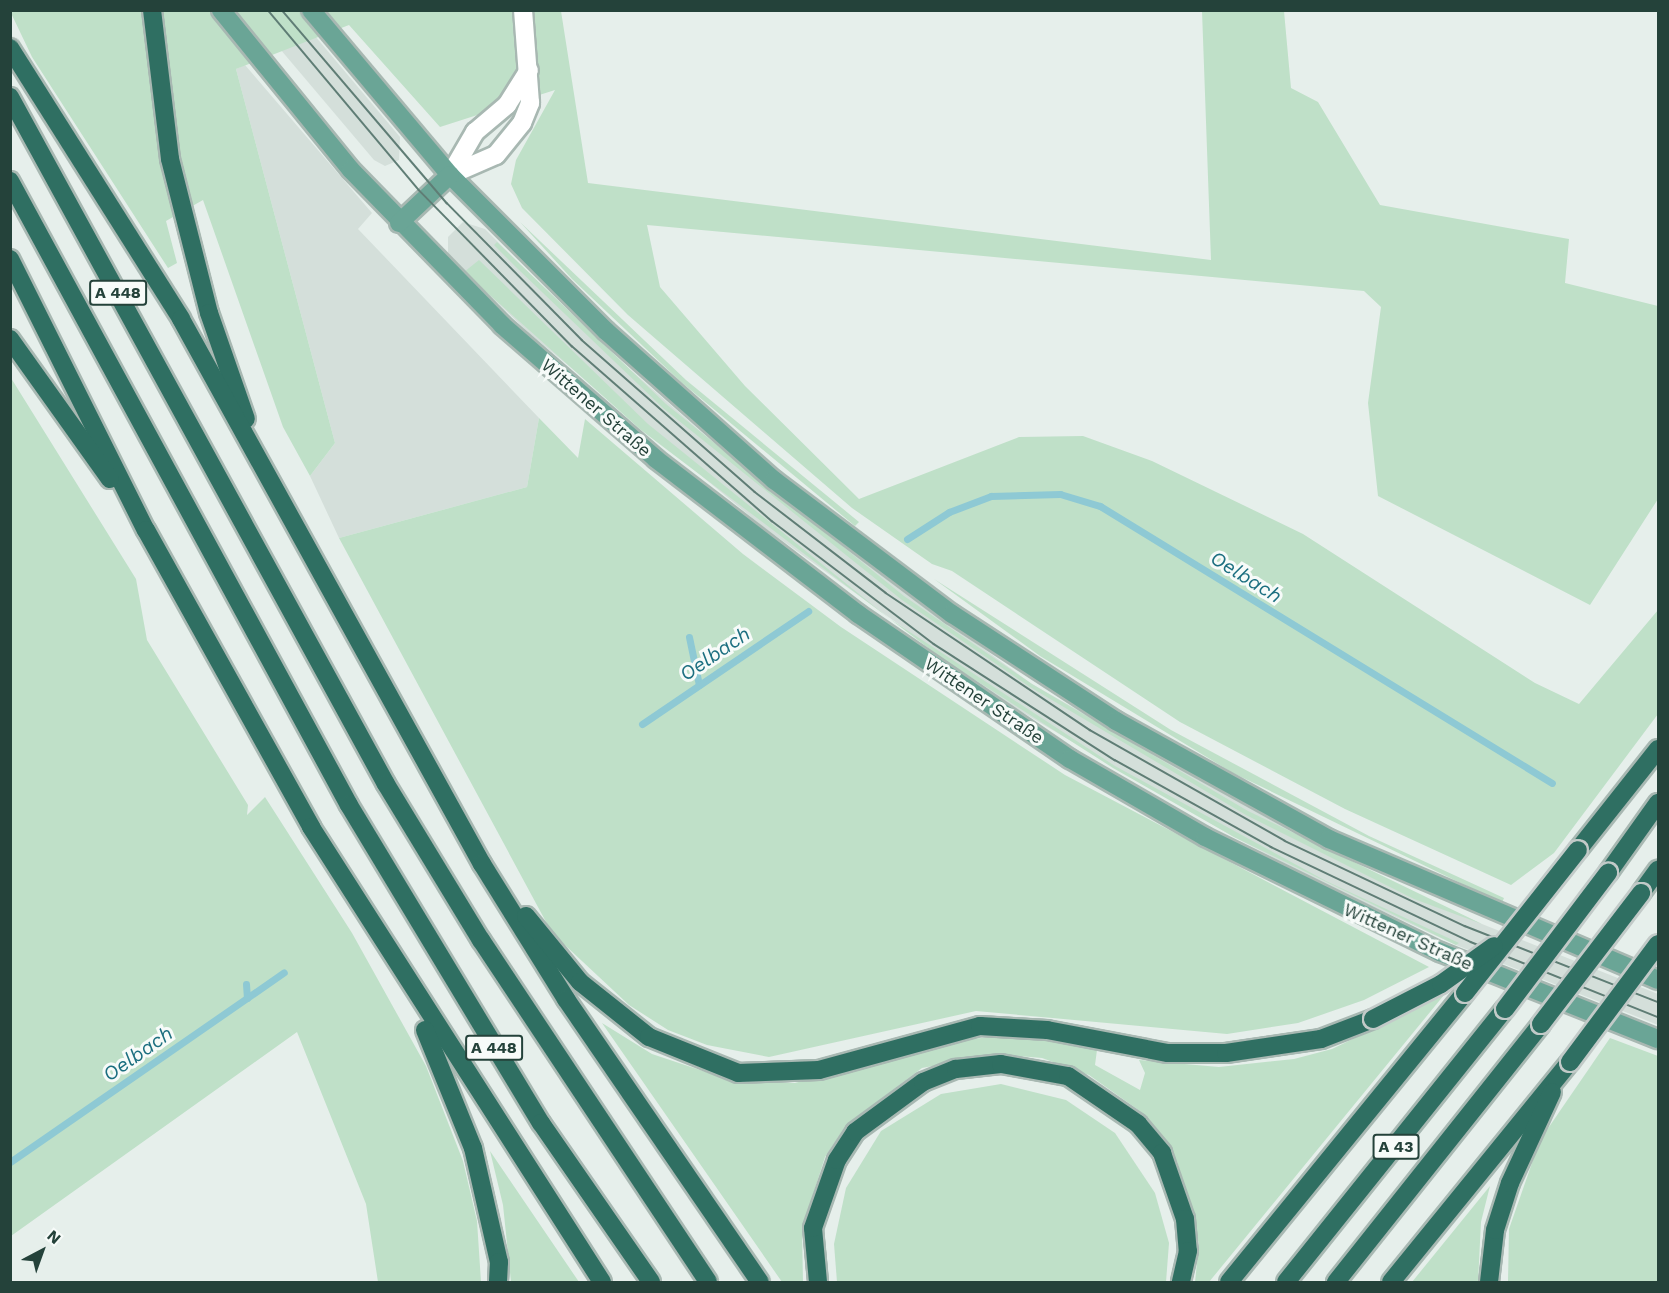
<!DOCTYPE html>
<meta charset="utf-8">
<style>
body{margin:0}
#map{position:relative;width:1669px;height:1293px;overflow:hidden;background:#e6efeb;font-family:"Work Sans",sans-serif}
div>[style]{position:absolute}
.built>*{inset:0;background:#d4dfda}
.green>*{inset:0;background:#bfe0c8}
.stream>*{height:7px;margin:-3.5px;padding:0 3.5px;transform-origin:3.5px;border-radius:3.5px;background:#8ec9d4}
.roads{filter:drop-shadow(2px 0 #a8b8b2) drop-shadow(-2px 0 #a8b8b2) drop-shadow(0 2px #a8b8b2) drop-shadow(0 -2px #a8b8b2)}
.minor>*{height:18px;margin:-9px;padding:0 9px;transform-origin:9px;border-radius:9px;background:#fff}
.major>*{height:18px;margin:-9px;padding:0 9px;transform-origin:9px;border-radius:9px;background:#6aa596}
.highway>*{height:18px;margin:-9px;padding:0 9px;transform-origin:9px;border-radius:9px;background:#2f6f62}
.tram>*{height:1.5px;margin:-0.75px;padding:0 0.75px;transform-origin:0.75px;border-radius:0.75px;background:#5f7d75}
.bridges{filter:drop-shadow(2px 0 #c2cac8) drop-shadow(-2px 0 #c2cac8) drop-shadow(0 2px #c2cac8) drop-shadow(0 -2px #c2cac8)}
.highway-bridge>*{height:18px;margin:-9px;padding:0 9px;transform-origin:9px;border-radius:9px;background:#2f6f62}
span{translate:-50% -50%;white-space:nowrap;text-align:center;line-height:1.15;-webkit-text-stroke:6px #f7fbf9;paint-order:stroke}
.shield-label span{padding:2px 4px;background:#f7fbf9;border:2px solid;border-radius:4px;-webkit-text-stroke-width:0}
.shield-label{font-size:16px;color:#24423a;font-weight:700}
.street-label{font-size:18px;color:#24423a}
.water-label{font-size:20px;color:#1c6f80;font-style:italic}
.frame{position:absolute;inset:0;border:12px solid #24423a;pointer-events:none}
.north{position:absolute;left:12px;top:1221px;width:60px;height:60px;-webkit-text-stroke:4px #f7fbf9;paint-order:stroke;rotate:41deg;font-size:16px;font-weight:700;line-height:24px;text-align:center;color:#24423a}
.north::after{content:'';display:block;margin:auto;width:21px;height:27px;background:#24423a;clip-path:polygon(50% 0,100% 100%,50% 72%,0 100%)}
</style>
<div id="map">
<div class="built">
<i style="clip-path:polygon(294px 11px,400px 137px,399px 160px,385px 166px,374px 160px,264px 30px)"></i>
<i style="clip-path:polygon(245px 65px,372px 213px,358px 229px,539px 418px,527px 487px,339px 538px,310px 476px,335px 443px,236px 69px)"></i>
<i style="clip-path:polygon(463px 222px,485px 229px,592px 336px,780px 501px,1032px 684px,1336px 857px,1482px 924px,1658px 994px,1658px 1025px,1456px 945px,1324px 884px,1234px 837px,1015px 708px,762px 526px,529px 333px,448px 255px,448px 237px)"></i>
</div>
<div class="green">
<i style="clip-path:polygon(10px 11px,561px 11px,588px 183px,1211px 260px,1202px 11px,1284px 11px,1291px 88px,1318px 102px,1380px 205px,1569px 239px,1565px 283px,1658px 306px,1658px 499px,1590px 605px,1378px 496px,1368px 403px,1381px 307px,1364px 291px,647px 225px,660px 287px,745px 386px,859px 499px,1019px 437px,1083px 436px,1152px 461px,1303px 534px,1535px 683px,1579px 704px,1658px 610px,1658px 714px,1554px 853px,1511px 885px,1345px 809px,1180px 722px,952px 571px,932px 564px,852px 508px,628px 315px,522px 208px,511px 184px,516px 160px,555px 90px,440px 127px,349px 25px,236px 69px,335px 443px,310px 476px,283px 427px,203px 200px,166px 221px,177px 263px,168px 268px,32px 57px)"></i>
<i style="clip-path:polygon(520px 222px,686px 380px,859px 522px,855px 526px,681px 382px,572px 279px)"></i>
<i style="clip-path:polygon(497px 242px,666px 404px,904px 596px,1032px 684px,1248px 811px,1482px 924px,1414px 899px,1246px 815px,1030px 687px,902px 600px,663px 408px,518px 269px,494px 245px)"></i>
<i style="clip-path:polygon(479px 260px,648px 424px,890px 619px,1115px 766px,1326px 881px,1459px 943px,1456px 945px,1234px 837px,1113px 768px,944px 660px,641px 430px,464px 272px)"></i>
<i style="clip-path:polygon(11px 378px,136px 579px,147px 640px,248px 805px,247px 815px,265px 797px,352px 933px,426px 1066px,463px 1161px,477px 1221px,481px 1282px,378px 1282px,366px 1204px,297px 1032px,11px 1236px)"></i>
<i style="clip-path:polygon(539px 418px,578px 458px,585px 419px,743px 554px,841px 627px,1065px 775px,1429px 967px,1364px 1000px,1298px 1023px,1227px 1034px,976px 1011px,769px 1057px,707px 1045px,668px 1030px,629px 1005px,552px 933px,339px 538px,527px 487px)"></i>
<i style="clip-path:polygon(934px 579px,1171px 730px,1369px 836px,1504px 898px,1502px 903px,1233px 773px,1040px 656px)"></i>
<i style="clip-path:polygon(1444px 995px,1209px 1282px,1195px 1282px,1199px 1244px,1177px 1161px,1140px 1111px,1089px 1075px,1042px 1058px,997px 1054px,922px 1068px,846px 1125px,825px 1157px,802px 1229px,803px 1282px,782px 1282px,602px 1023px,652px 1054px,730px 1080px,795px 1083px,950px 1041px,1013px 1035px,1097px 1050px,1095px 1065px,1140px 1090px,1145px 1073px,1139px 1060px,1219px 1067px,1294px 1059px,1332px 1049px)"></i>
<i style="clip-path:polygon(1610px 1038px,1658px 1056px,1658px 1282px,1508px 1282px,1509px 1229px,1540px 1140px)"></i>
<i style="clip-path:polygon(1001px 1084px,1066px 1100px,1115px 1133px,1155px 1193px,1169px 1243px,1166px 1282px,837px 1282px,834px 1244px,846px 1188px,881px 1131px,941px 1094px)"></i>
<i style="clip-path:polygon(490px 1151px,579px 1282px,511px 1282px,503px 1205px)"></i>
<i style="clip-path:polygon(1490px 1186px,1481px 1222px,1478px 1282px,1412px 1282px)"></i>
</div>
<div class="stream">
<i style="left:907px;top:539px;width:50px;rotate:-32.7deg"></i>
<i style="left:949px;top:512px;width:45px;rotate:-20.9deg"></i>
<i style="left:991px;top:496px;width:69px;rotate:-1.7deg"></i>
<i style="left:1060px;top:494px;width:42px;rotate:16.7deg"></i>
<i style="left:1100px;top:506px;width:530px;rotate:31.5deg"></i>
<i style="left:689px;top:637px;width:49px;rotate:78.2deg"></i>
<i style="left:642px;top:724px;width:201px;rotate:-34.2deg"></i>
<i style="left:246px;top:984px;width:14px;rotate:86deg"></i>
<i style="left:10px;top:1162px;width:333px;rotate:-34.7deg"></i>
</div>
<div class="roads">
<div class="minor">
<i style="left:450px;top:175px;width:50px;rotate:-23.5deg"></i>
<i style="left:496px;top:155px;width:41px;rotate:-50.9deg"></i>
<i style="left:522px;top:123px;width:22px;rotate:-68deg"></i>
<i style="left:530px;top:103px;width:93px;rotate:-94.3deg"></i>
<i style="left:450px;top:175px;width:50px;rotate:-59.8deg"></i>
<i style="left:475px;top:132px;width:42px;rotate:-40.2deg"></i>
<i style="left:507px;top:105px;width:41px;rotate:-57.8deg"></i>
</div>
<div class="major">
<i style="left:221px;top:10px;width:206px;rotate:50.9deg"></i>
<i style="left:351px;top:170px;width:216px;rotate:45.7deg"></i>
<i style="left:502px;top:325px;width:204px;rotate:41deg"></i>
<i style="left:656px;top:459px;width:255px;rotate:37.5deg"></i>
<i style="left:858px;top:614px;width:257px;rotate:34.4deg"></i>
<i style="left:1070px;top:759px;width:156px;rotate:30deg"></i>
<i style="left:1205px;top:837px;width:262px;rotate:26.1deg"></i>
<i style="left:1440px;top:952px;width:235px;rotate:21.8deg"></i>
<i style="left:311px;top:10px;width:216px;rotate:49.9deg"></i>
<i style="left:450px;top:175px;width:221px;rotate:45deg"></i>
<i style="left:606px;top:331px;width:225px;rotate:41.6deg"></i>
<i style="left:774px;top:480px;width:223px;rotate:37deg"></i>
<i style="left:952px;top:614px;width:196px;rotate:33.1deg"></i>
<i style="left:1116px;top:721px;width:244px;rotate:29deg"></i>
<i style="left:1329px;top:839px;width:358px;rotate:23.2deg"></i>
<i style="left:399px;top:223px;width:70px;rotate:-43.3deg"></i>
</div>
<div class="highway">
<i style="left:152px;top:10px;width:150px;rotate:83.1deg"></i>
<i style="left:170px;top:159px;width:159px;rotate:75.8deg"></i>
<i style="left:209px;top:313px;width:112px;rotate:70.8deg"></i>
<i style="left:10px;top:48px;width:320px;rotate:57.7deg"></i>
<i style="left:181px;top:319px;width:623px;rotate:61.09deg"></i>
<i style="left:482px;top:864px;width:159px;rotate:58.1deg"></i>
<i style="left:566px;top:999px;width:343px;rotate:55.6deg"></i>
<i style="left:10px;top:97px;width:783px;rotate:61.31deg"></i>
<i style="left:386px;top:784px;width:183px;rotate:58.7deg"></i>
<i style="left:481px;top:940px;width:410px;rotate:56.4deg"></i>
<i style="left:10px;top:181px;width:710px;rotate:61.49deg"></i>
<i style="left:349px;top:805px;width:371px;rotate:58.9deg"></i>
<i style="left:541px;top:1123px;width:193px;rotate:55.3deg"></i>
<i style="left:10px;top:259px;width:303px;rotate:63.4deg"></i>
<i style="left:146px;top:530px;width:340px;rotate:60.9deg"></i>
<i style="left:311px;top:827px;width:540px;rotate:57.4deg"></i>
<i style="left:10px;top:339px;width:172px;rotate:54.5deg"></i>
<i style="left:1578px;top:850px;width:129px;rotate:-51.6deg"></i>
<i style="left:1608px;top:873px;width:86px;rotate:-54.5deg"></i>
<i style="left:1641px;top:893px;width:29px;rotate:-54deg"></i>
<i style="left:526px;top:916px;width:85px;rotate:50.7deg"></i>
<i style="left:580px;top:982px;width:88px;rotate:38.6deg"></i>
<i style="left:649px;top:1037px;width:96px;rotate:22deg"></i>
<i style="left:738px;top:1073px;width:81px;rotate:-2.1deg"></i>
<i style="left:819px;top:1070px;width:167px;rotate:-15.3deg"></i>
<i style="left:980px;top:1026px;width:67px;rotate:3.4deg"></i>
<i style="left:1047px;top:1030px;width:123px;rotate:10.8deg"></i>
<i style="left:1168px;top:1053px;width:58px"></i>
<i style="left:1226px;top:1053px;width:96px;rotate:-8.4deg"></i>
<i style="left:1321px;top:1039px;width:56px;rotate:-21deg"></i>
<i style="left:425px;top:1030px;width:127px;rotate:67.9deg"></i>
<i style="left:473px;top:1148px;width:117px;rotate:77.2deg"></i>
<i style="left:499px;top:1262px;width:20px;rotate:93deg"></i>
<i style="left:818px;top:1282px;width:54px;rotate:-95.3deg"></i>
<i style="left:813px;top:1228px;width:72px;rotate:-70.6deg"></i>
<i style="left:837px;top:1160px;width:33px;rotate:-57deg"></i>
<i style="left:855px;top:1132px;width:84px;rotate:-36.3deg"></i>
<i style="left:923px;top:1082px;width:35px;rotate:-22deg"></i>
<i style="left:956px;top:1069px;width:45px;rotate:-6.3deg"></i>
<i style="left:1001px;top:1064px;width:68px;rotate:10.2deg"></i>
<i style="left:1068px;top:1076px;width:85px;rotate:34.4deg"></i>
<i style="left:1138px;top:1124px;width:38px;rotate:50deg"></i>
<i style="left:1162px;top:1153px;width:70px;rotate:70.8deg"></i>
<i style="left:1185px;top:1219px;width:32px;rotate:85deg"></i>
<i style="left:1188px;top:1251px;width:32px;rotate:103deg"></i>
<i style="left:1229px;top:1282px;width:373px;rotate:-50.8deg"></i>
<i style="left:1286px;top:1282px;width:350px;rotate:-51.3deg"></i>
<i style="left:1336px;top:1282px;width:330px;rotate:-51.5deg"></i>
<i style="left:1391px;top:1282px;width:284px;rotate:-50.9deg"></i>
<i style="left:1489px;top:1282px;width:52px;rotate:-83.4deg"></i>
<i style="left:1495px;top:1230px;width:49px;rotate:-72.3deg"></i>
<i style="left:1510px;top:1183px;width:100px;rotate:-65.2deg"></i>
</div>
</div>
<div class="tram">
<i style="left:268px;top:10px;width:235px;rotate:50deg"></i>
<i style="left:419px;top:190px;width:219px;rotate:45.6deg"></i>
<i style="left:572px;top:346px;width:266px;rotate:41.2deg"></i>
<i style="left:772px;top:521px;width:203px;rotate:37.2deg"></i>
<i style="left:934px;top:644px;width:215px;rotate:32.7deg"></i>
<i style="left:1115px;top:760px;width:179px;rotate:29.1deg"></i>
<i style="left:1271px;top:847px;width:221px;rotate:25.4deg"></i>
<i style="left:1471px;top:942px;width:201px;rotate:21.9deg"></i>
<i style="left:282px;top:10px;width:254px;rotate:49.5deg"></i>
<i style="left:447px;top:203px;width:192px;rotate:45.4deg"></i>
<i style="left:582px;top:340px;width:230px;rotate:41.3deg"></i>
<i style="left:755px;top:492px;width:165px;rotate:37.6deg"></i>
<i style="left:886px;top:593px;width:246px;rotate:33.9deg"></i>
<i style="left:1090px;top:730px;width:224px;rotate:29.6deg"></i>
<i style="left:1285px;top:841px;width:199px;rotate:25.3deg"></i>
<i style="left:1465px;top:926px;width:207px;rotate:21.5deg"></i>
</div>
<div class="bridges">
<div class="highway-bridge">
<i style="left:1465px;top:993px;width:182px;rotate:-51.7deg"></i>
<i style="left:1505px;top:1009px;width:171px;rotate:-52.9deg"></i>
<i style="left:1373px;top:1019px;width:76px;rotate:-27.2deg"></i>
<i style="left:1441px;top:984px;width:65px;rotate:-35.6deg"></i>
<i style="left:1541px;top:1024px;width:165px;rotate:-52.6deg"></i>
<i style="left:1570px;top:1062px;width:147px;rotate:-53.3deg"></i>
</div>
</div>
<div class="shield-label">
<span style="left:118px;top:293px">A 448</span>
<span style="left:494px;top:1048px">A 448</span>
<span style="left:1396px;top:1147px">A 43</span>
</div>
<div class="street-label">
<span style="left:596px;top:408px;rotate:41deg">Wittener Straße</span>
<span style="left:984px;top:701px;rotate:34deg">Wittener Straße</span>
<span style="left:1408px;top:937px;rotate:24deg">Wittener Straße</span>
</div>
<div class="water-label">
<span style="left:1246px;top:577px;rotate:32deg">Oelbach</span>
<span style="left:715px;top:654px;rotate:-34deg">Oelbach</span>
<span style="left:138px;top:1054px;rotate:-35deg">Oelbach</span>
</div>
<div class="frame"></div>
<div class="north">N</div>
</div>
